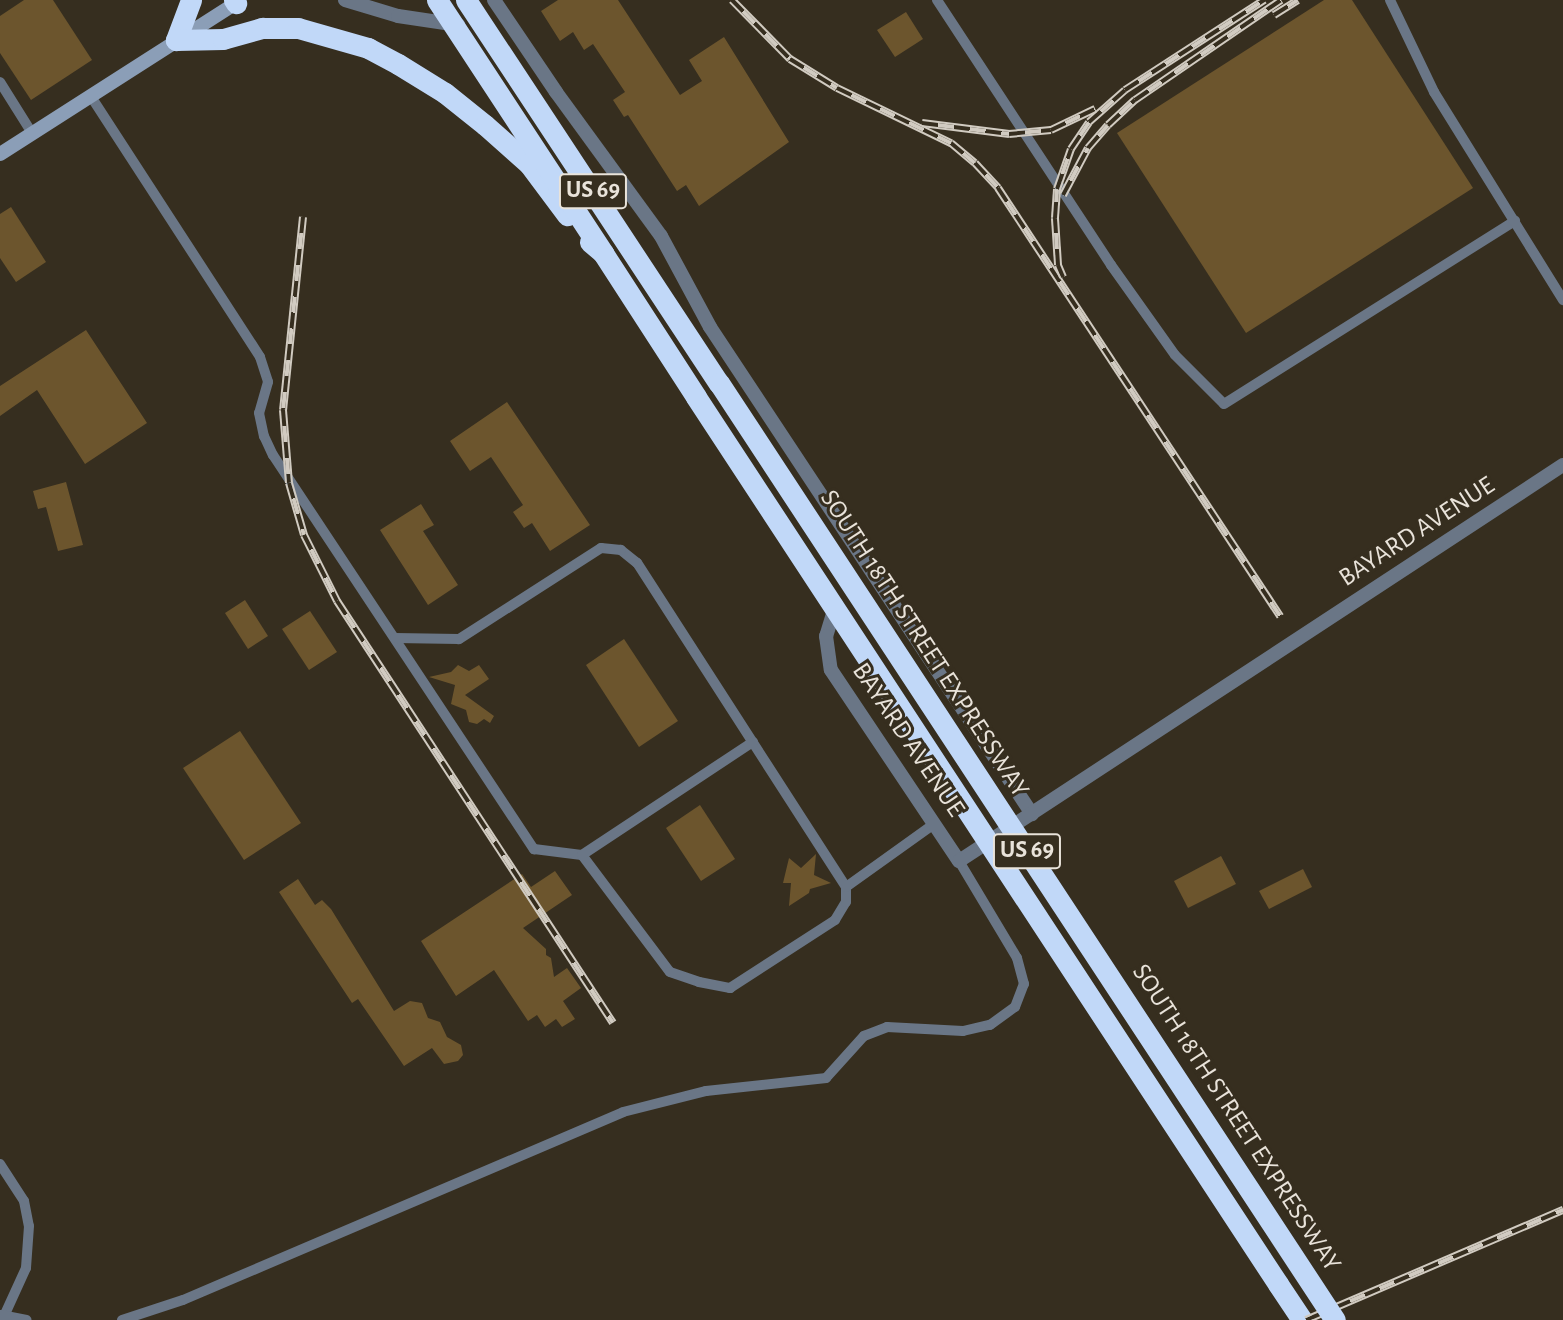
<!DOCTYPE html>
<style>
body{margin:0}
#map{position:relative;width:1563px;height:1320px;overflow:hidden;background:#362e1f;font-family:"Alegreya Sans",sans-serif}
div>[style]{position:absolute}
.building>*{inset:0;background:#6c552d}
.service>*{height:10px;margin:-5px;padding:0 5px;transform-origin:5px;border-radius:5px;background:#6a7686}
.tertiary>*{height:14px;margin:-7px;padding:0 7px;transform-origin:7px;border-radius:7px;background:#6a7686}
.secondary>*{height:14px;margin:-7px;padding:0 7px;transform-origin:7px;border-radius:7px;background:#8b9eb7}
.motorway>*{height:21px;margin:-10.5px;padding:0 10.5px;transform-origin:10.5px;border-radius:10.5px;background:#c1d8f8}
.rail>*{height:8px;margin-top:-4px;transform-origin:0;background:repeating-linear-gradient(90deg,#362e1f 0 16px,#d1cbc1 0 32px);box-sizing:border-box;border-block:2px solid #d1cbc1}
.motorway-bridge>*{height:21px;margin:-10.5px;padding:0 10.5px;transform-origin:10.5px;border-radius:10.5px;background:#c1d8f8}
span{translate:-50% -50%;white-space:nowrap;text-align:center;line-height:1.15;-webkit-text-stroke:6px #362e1f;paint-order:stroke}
.shield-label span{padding:2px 5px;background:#362e1f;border:2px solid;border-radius:5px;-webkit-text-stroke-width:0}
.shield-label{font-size:24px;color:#e9e3da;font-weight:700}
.street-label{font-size:26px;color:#e9e3da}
</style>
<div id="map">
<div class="building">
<i style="clip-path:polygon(24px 0,53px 0,92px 60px,31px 100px,0 53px,0 16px)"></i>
<i style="clip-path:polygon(558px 0,618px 0,680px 95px,702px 81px,689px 60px,724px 37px,789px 142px,699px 206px,686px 185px,677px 191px,628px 115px,624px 117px,613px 100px,625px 92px,593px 44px,584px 50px,573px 32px,560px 41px,541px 11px)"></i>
<i style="clip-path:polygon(1324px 0,1352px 0,1473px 188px,1246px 333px,1117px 133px)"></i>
<i style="clip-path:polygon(906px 12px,923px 39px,895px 57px,877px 30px)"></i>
<i style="clip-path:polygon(11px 207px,46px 262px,16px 282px,0 258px,0 214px)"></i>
<i style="clip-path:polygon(86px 330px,147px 423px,85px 464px,37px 390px,0 416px,0 386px)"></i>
<i style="clip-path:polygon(507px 402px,590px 525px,550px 551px,532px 523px,524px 528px,513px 512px,523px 505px,491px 457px,470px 471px,450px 441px)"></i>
<i style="clip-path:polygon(66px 482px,83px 545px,58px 551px,46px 507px,38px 509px,33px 491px)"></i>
<i style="clip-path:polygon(421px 504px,434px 525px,423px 531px,458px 585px,428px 605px,380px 530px)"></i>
<i style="clip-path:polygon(245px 600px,268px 636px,248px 649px,225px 613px)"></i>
<i style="clip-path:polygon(310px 611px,337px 652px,309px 670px,282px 629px)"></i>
<i style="clip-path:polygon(624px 639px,678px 721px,639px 747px,586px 665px)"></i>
<i style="clip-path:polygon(458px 665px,469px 671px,479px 665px,489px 679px,465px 695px,494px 716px,490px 723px,484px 719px,477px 724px,469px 722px,466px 710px,451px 704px,455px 685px,429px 677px,451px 672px)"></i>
<i style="clip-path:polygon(240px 731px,301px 823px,244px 860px,183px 768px)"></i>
<i style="clip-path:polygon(700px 805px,735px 859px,701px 881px,666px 828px)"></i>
<i style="clip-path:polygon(816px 854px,814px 875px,831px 883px,810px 889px,809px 893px,789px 906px,791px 883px,783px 883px,789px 858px,801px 868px)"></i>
<i style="clip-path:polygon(1221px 856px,1236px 884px,1188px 908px,1174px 881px)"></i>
<i style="clip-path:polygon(1303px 869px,1312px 887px,1269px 909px,1259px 891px)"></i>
<i style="clip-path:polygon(555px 871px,572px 895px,523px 928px,546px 949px,546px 955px,551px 958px,554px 977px,567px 968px,581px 988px,563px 1001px,575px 1019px,562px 1027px,556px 1019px,545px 1027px,537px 1015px,528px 1021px,494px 970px,456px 996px,421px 941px,522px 874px,531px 887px)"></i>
<i style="clip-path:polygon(298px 879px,315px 905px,322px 900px,331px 909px,394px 1011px,410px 1001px,422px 1003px,428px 1018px,440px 1022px,447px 1037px,461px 1045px,463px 1055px,458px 1061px,444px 1064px,432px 1048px,404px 1066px,358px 999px,352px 1003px,279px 892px)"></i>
</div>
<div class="service">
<i style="left:937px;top:0;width:317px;rotate:56.7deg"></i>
<i style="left:1111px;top:265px;width:110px;rotate:54.6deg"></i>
<i style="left:1175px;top:355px;width:69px;rotate:45deg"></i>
<i style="left:1224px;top:404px;width:344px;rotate:-32.2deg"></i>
<i style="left:1390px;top:0;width:102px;rotate:64.4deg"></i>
<i style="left:1434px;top:92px;width:245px;rotate:58.2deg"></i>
<i style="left:0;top:82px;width:60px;rotate:57.9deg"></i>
<i style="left:90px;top:95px;width:312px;rotate:57deg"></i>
<i style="left:260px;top:357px;width:26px;rotate:72deg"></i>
<i style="left:268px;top:382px;width:32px;rotate:106deg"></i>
<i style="left:259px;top:413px;width:24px;rotate:78deg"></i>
<i style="left:264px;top:436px;width:21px;rotate:65deg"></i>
<i style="left:273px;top:455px;width:473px;rotate:56.5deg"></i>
<i style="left:534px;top:849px;width:48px;rotate:7.1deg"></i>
<i style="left:582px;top:855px;width:146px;rotate:53.1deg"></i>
<i style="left:670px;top:972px;width:31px;rotate:19deg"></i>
<i style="left:699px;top:982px;width:32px;rotate:11deg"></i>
<i style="left:730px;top:988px;width:125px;rotate:-32.9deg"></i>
<i style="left:835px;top:920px;width:21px;rotate:-59deg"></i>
<i style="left:846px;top:902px;width:15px;rotate:-90deg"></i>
<i style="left:846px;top:887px;width:386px;rotate:-122.8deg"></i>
<i style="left:637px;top:563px;width:21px;rotate:-141deg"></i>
<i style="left:621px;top:550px;width:20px;rotate:-174deg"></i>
<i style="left:601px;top:548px;width:169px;rotate:147.3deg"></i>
<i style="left:459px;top:639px;width:64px;rotate:-179.1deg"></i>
<i style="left:582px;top:855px;width:205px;rotate:-33.5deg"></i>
<i style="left:846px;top:887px;width:108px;rotate:-35.6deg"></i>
<i style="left:0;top:1164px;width:44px;rotate:57deg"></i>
<i style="left:24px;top:1201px;width:25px;rotate:79deg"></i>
<i style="left:29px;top:1226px;width:42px;rotate:94.1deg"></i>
<i style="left:26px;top:1268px;width:51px;rotate:114.5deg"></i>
<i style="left:1px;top:1315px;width:26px;rotate:11deg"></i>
<i style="left:122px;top:1320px;width:64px;rotate:-18.2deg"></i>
<i style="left:183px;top:1300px;width:478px;rotate:-23.1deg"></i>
<i style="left:623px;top:1112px;width:86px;rotate:-14.2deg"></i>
<i style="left:706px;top:1091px;width:121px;rotate:-6.2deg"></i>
<i style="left:826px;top:1078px;width:57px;rotate:-47.9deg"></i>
<i style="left:864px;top:1036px;width:25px;rotate:-21deg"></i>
<i style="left:887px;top:1027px;width:76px;rotate:3deg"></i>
<i style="left:963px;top:1031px;width:28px;rotate:-13deg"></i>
<i style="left:990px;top:1025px;width:31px;rotate:-36deg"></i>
<i style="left:1015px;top:1007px;width:25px;rotate:-69deg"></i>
<i style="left:1024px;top:984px;width:27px;rotate:-105deg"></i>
<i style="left:1017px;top:958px;width:113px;rotate:-120.9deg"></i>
</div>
<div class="tertiary">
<i style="left:345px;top:0;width:55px;rotate:16.8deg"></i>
<i style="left:398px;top:16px;width:61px;rotate:8.5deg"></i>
<i style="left:494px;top:0;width:111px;rotate:56deg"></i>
<i style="left:556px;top:92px;width:178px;rotate:53.9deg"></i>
<i style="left:661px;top:236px;width:103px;rotate:61.7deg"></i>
<i style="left:710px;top:327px;width:584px;rotate:56.53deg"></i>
<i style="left:836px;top:604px;width:34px;rotate:107deg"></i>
<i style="left:826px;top:636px;width:34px;rotate:82deg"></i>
<i style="left:831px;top:670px;width:230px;rotate:56.2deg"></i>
<i style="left:959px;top:861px;width:722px;rotate:-33.25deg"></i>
</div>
<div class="secondary">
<i style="left:0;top:154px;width:280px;rotate:-32.6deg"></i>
</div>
<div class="motorway">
<i style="left:191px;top:0;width:43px;rotate:110.6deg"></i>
<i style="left:176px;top:40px;width:47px;rotate:-1.2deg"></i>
<i style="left:223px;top:39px;width:41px;rotate:-15.8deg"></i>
<i style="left:262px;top:28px;width:36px"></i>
<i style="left:298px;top:28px;width:73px;rotate:15.9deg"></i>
<i style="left:368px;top:48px;width:34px;rotate:28deg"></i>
<i style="left:398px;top:64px;width:55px;rotate:31.7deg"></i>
<i style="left:445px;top:93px;width:51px;rotate:38.7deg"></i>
<i style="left:485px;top:125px;width:59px;rotate:41.6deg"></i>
<i style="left:529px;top:164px;width:64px;rotate:53.3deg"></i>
<i style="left:234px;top:0;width:4px;rotate:56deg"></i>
<i style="left:466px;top:0;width:459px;rotate:56.6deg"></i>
<i style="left:590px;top:242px;width:17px;rotate:40deg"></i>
<i style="left:603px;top:253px;width:171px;rotate:57.1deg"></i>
<i style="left:1278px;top:1284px;width:43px;rotate:56.3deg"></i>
</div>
<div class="rail">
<i style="left:732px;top:0;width:83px;rotate:45.5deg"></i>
<i style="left:790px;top:59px;width:55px;rotate:31.7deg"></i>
<i style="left:837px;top:88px;width:127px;rotate:25.8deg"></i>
<i style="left:951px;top:143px;width:31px;rotate:40deg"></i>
<i style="left:975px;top:163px;width:34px;rotate:47deg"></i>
<i style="left:998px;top:188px;width:513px;rotate:56.62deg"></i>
<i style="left:1274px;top:15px;width:28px;rotate:-32deg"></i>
<i style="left:922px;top:123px;width:88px;rotate:7.2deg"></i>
<i style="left:1009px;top:134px;width:42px;rotate:-5.4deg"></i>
<i style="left:1051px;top:130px;width:49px;rotate:-25.5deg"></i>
<i style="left:1063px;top:195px;width:53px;rotate:-62deg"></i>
<i style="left:1088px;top:148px;width:30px;rotate:-49deg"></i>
<i style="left:1108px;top:125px;width:37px;rotate:-43deg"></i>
<i style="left:1135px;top:100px;width:177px;rotate:-34.4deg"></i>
<i style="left:303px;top:217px;width:194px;rotate:95.9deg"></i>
<i style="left:283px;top:410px;width:73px;rotate:85.3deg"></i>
<i style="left:289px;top:483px;width:54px;rotate:73.9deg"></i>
<i style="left:304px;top:535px;width:74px;rotate:63.4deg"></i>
<i style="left:337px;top:601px;width:504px;rotate:56.81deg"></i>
<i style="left:1063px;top:277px;width:13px;rotate:-113deg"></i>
<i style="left:1058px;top:265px;width:47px;rotate:-93.7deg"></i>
<i style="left:1055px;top:218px;width:29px;rotate:-86deg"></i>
<i style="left:1057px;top:189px;width:42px;rotate:-70.7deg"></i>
<i style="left:1071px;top:149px;width:32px;rotate:-56deg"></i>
<i style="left:1089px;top:122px;width:48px;rotate:-41.6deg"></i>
<i style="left:1125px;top:90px;width:166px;rotate:-32.9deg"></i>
<i style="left:1306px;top:1320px;width:280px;rotate:-23.2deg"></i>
</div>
<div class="motorway-bridge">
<i style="left:437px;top:0;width:303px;rotate:56.7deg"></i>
<i style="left:719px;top:383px;width:1121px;rotate:56.68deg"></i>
<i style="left:696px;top:397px;width:1061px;rotate:56.73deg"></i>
</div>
<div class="shield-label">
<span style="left:593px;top:191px">US 69</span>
<span style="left:1027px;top:851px">US 69</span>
</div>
<div class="street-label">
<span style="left:1417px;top:532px;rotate:-33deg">BAYARD AVENUE</span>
<span style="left:924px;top:644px;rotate:57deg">SOUTH 18TH STREET EXPRESSWAY</span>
<span style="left:908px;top:740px;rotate:56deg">BAYARD AVENUE</span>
<span style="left:1236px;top:1118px;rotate:57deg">SOUTH 18TH STREET EXPRESSWAY</span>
</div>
</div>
